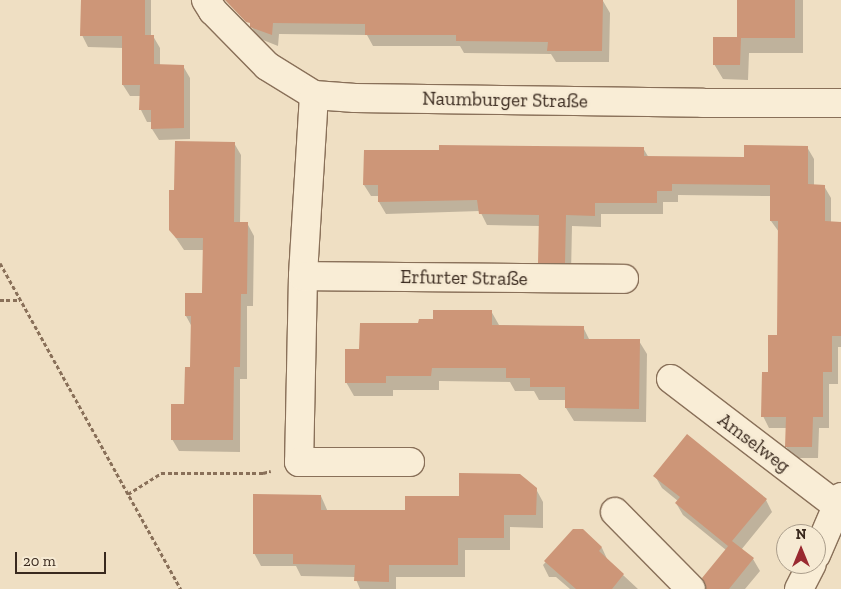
<!DOCTYPE html>
<meta charset="utf-8">
<style>
body{margin:0}
#map{position:relative;width:841px;height:589px;overflow:hidden;background:#efdfc3;font-family:"Zilla Slab",serif}
div>[style]{position:absolute}
.shadow>*{inset:0;background:#0003}
.building>*{inset:0;background:#cd9678}
.path>*{height:3px;margin-top:-1.5px;transform-origin:0;background:repeating-linear-gradient(90deg,#897059 0 4px,transparent 0 6.5px)}
.roads{filter:drop-shadow(1px 0 #897059) drop-shadow(-1px 0 #897059) drop-shadow(0 1px #897059) drop-shadow(0 -1px #897059)}
.minor>*{height:28px;margin:-14px;padding:0 14px;transform-origin:14px;border-radius:14px;background:#f9edd6}
span{translate:-50% -50%;white-space:nowrap;text-align:center;line-height:1.15;-webkit-text-stroke:5px #f6ead3;paint-order:stroke}
.street-label{font-size:19px;color:#39291e}
.north{position:absolute;left:776px;top:524px;width:50px;height:50px;box-sizing:border-box;background:#f6ead3;border:1px solid #aa9d8b;border-radius:50%;rotate:0deg;font-size:14px;font-weight:700;line-height:20px;text-align:center;color:#39291e}
.north::after{content:'';display:block;margin:auto;width:18px;height:22px;background:#992930;clip-path:polygon(50% 0,100% 100%,50% 72%,0 100%)}
.scale{position:absolute;left:15px;top:552px;width:91px;height:22px;box-sizing:border-box;border:2px solid #39291e;border-top:0;padding-left:6px;font-size:15px;line-height:18px;white-space:nowrap;color:#39291e;-webkit-text-stroke:4px #f6ead3;paint-order:stroke}
</style>
<div id="map">
<div class="shadow">
<i style="clip-path:polygon(82px 0,151px 0,151px 36px,153px 36px,160px 48px,160px 66px,183px 66px,190px 78px,190px 139px,159px 140px,152px 129px,152px 122px,147px 122px,141px 110px,141px 96px,130px 96px,123px 85px,123px 48px,88px 47px,82px 35px)"></i>
<i style="clip-path:polygon(252px 0,603px 1px,610px 13px,609px 62px,556px 62px,551px 54px,464px 53px,460px 46px,373px 46px,367px 35px,279px 34px,278px 46px,258px 38px,251px 26px)"></i>
<i style="clip-path:polygon(739px 0,803px 0,803px 53px,749px 53px,748px 80px,723px 79px,714px 64px,738px 38px)"></i>
<i style="clip-path:polygon(234px 143px,241px 155px,240px 223px,247px 223px,254px 236px,253px 306px,247px 306px,247px 379px,240px 379px,240px 452px,179px 451px,172px 439px,186px 405px,192px 368px,192px 327px,186px 316px,186px 295px,204px 295px,204px 250px,184px 250px,170px 229px,176px 191px)"></i>
<i style="clip-path:polygon(807px 147px,814px 159px,814px 186px,824px 186px,831px 198px,831px 223px,841px 223px,841px 347px,838px 347px,838px 384px,829px 384px,829px 428px,819px 428px,818px 458px,793px 458px,786px 446px,787px 428px,769px 428px,763px 416px,778px 336px,779px 232px,771px 221px,771px 196px,678px 195px,678px 202px,663px 202px,663px 214px,601px 214px,601px 227px,572px 226px,571px 274px,546px 274px,539px 262px,540px 226px,487px 225px,480px 211px,386px 214px,379px 202px,379px 196px,371px 196px,364px 185px,643px 148px,649px 158px,745px 158px)"></i>
<i style="clip-path:polygon(491px 311px,499px 325px,583px 327px,590px 341px,639px 341px,647px 354px,646px 422px,574px 421px,566px 408px,566px 400px,539px 400px,534px 391px,515px 391px,510px 382px,439px 381px,439px 390px,393px 390px,393px 396px,354px 396px,346px 382px,361px 350px,420px 324px)"></i>
<i style="clip-path:polygon(655px 476px,766px 500px,772px 512px,741px 550px,753px 559px,760px 571px,745px 589px,710px 589px,726px 550px,683px 515px,676px 503px,678px 501px,662px 488px)"></i>
<i style="clip-path:polygon(536px 489px,543px 502px,543px 528px,510px 527px,510px 550px,465px 550px,465px 577px,396px 577px,396px 589px,360px 589px,355px 577px,301px 576px,296px 566px,261px 566px,254px 553px,321px 496px,328px 512px,407px 512px,460px 497px)"></i>
<i style="clip-path:polygon(574px 531px,582px 531px,602px 548px,608px 561px,638px 589px,570px 589px,556px 577px,549px 577px,543px 565px)"></i>
</div>
<div class="building">
<i style="clip-path:polygon(81px 0,145px 0,145px 35px,154px 35px,154px 64px,184px 65px,184px 128px,151px 129px,151px 110px,139px 110px,140px 85px,122px 85px,122px 36px,80px 36px)"></i>
<i style="clip-path:polygon(225px 0,603px 0,602px 51px,547px 51px,548px 42px,456px 41px,456px 35px,365px 35px,365px 24px,273px 23px,272px 35px,250px 27px,250px 23px,246px 22px)"></i>
<i style="clip-path:polygon(737px 0,795px 0,795px 38px,741px 38px,740px 65px,713px 65px,713px 37px,737px 37px)"></i>
<i style="clip-path:polygon(175px 141px,235px 142px,234px 222px,248px 222px,247px 294px,241px 294px,240px 367px,234px 367px,233px 440px,171px 440px,171px 404px,184px 404px,185px 367px,190px 367px,191px 316px,185px 316px,185px 293px,202px 293px,203px 238px,176px 238px,169px 230px,169px 190px,174px 190px)"></i>
<i style="clip-path:polygon(439px 145px,644px 147px,644px 156px,744px 157px,744px 145px,808px 146px,808px 184px,825px 185px,825px 221px,841px 222px,841px 336px,832px 336px,832px 372px,823px 372px,823px 417px,813px 417px,812px 447px,785px 447px,786px 417px,761px 417px,762px 372px,768px 372px,768px 335px,777px 335px,778px 221px,770px 221px,770px 185px,672px 184px,672px 191px,657px 191px,657px 203px,595px 203px,595px 216px,566px 215px,565px 263px,538px 263px,539px 215px,479px 214px,477px 200px,378px 202px,378px 185px,363px 185px,364px 150px,439px 150px)"></i>
<i style="clip-path:polygon(433px 310px,492px 310px,492px 325px,584px 326px,584px 339px,640px 339px,639px 409px,565px 408px,565px 387px,530px 387px,530px 378px,506px 378px,506px 368px,432px 368px,431px 376px,386px 376px,386px 383px,345px 383px,345px 349px,359px 349px,360px 323px,418px 323px,419px 319px,433px 319px)"></i>
<i style="clip-path:polygon(687px 434px,767px 499px,732px 541px,754px 558px,729px 589px,706px 589px,702px 578px,729px 545px,728px 546px,675px 503px,680px 497px,653px 476px)"></i>
<i style="clip-path:polygon(459px 473px,520px 474px,537px 488px,536px 515px,504px 515px,504px 538px,458px 538px,458px 565px,389px 565px,389px 582px,354px 581px,355px 565px,293px 564px,293px 554px,253px 554px,253px 494px,321px 495px,321px 510px,405px 510px,405px 496px,459px 496px)"></i>
<i style="clip-path:polygon(573px 529px,583px 529px,602px 547px,599px 551px,624px 574px,612px 589px,576px 589px,544px 561px)"></i>
</div>
<div class="path">
<i style="left:0;top:263px;width:373px;rotate:61deg"></i>
<i style="left:0;top:300px;width:20px"></i>
<i style="left:128px;top:494px;width:39px;rotate:-32deg"></i>
<i style="left:161px;top:473px;width:102px"></i>
<i style="left:263px;top:473px;width:8px;rotate:-14deg"></i>
</div>
<div class="roads">
<div class="minor">
<i style="left:206px;top:0;width:13px;rotate:58deg"></i>
<i style="left:213px;top:11px;width:77px;rotate:45.5deg"></i>
<i style="left:267px;top:66px;width:55px;rotate:31.7deg"></i>
<i style="left:314px;top:95px;width:41px;rotate:4.2deg"></i>
<i style="left:355px;top:98px;width:348px;rotate:0.8deg"></i>
<i style="left:703px;top:103px;width:138px"></i>
<i style="left:314px;top:95px;width:181px;rotate:93.5deg"></i>
<i style="left:303px;top:276px;width:186px;rotate:91.2deg"></i>
<i style="left:299px;top:462px;width:111px"></i>
<i style="left:303px;top:276px;width:321px;rotate:0.5deg"></i>
<i style="left:671px;top:379px;width:209px;rotate:37.4deg"></i>
<i style="left:615px;top:512px;width:108px;rotate:45.4deg"></i>
<i style="left:816px;top:555px;width:63px;rotate:-66.7deg"></i>
<i style="left:799px;top:589px;width:28px;rotate:-63deg"></i>
</div>
</div>
<div class="street-label">
<span style="left:505px;top:100px;rotate:1deg">Naumburger Straße</span>
<span style="left:464px;top:278px;rotate:1deg">Erfurter Straße</span>
<span style="left:754px;top:443px;rotate:37deg">Amselweg</span>
</div>
<div class="north">N</div>
<div class="scale">20 m</div>
</div>
